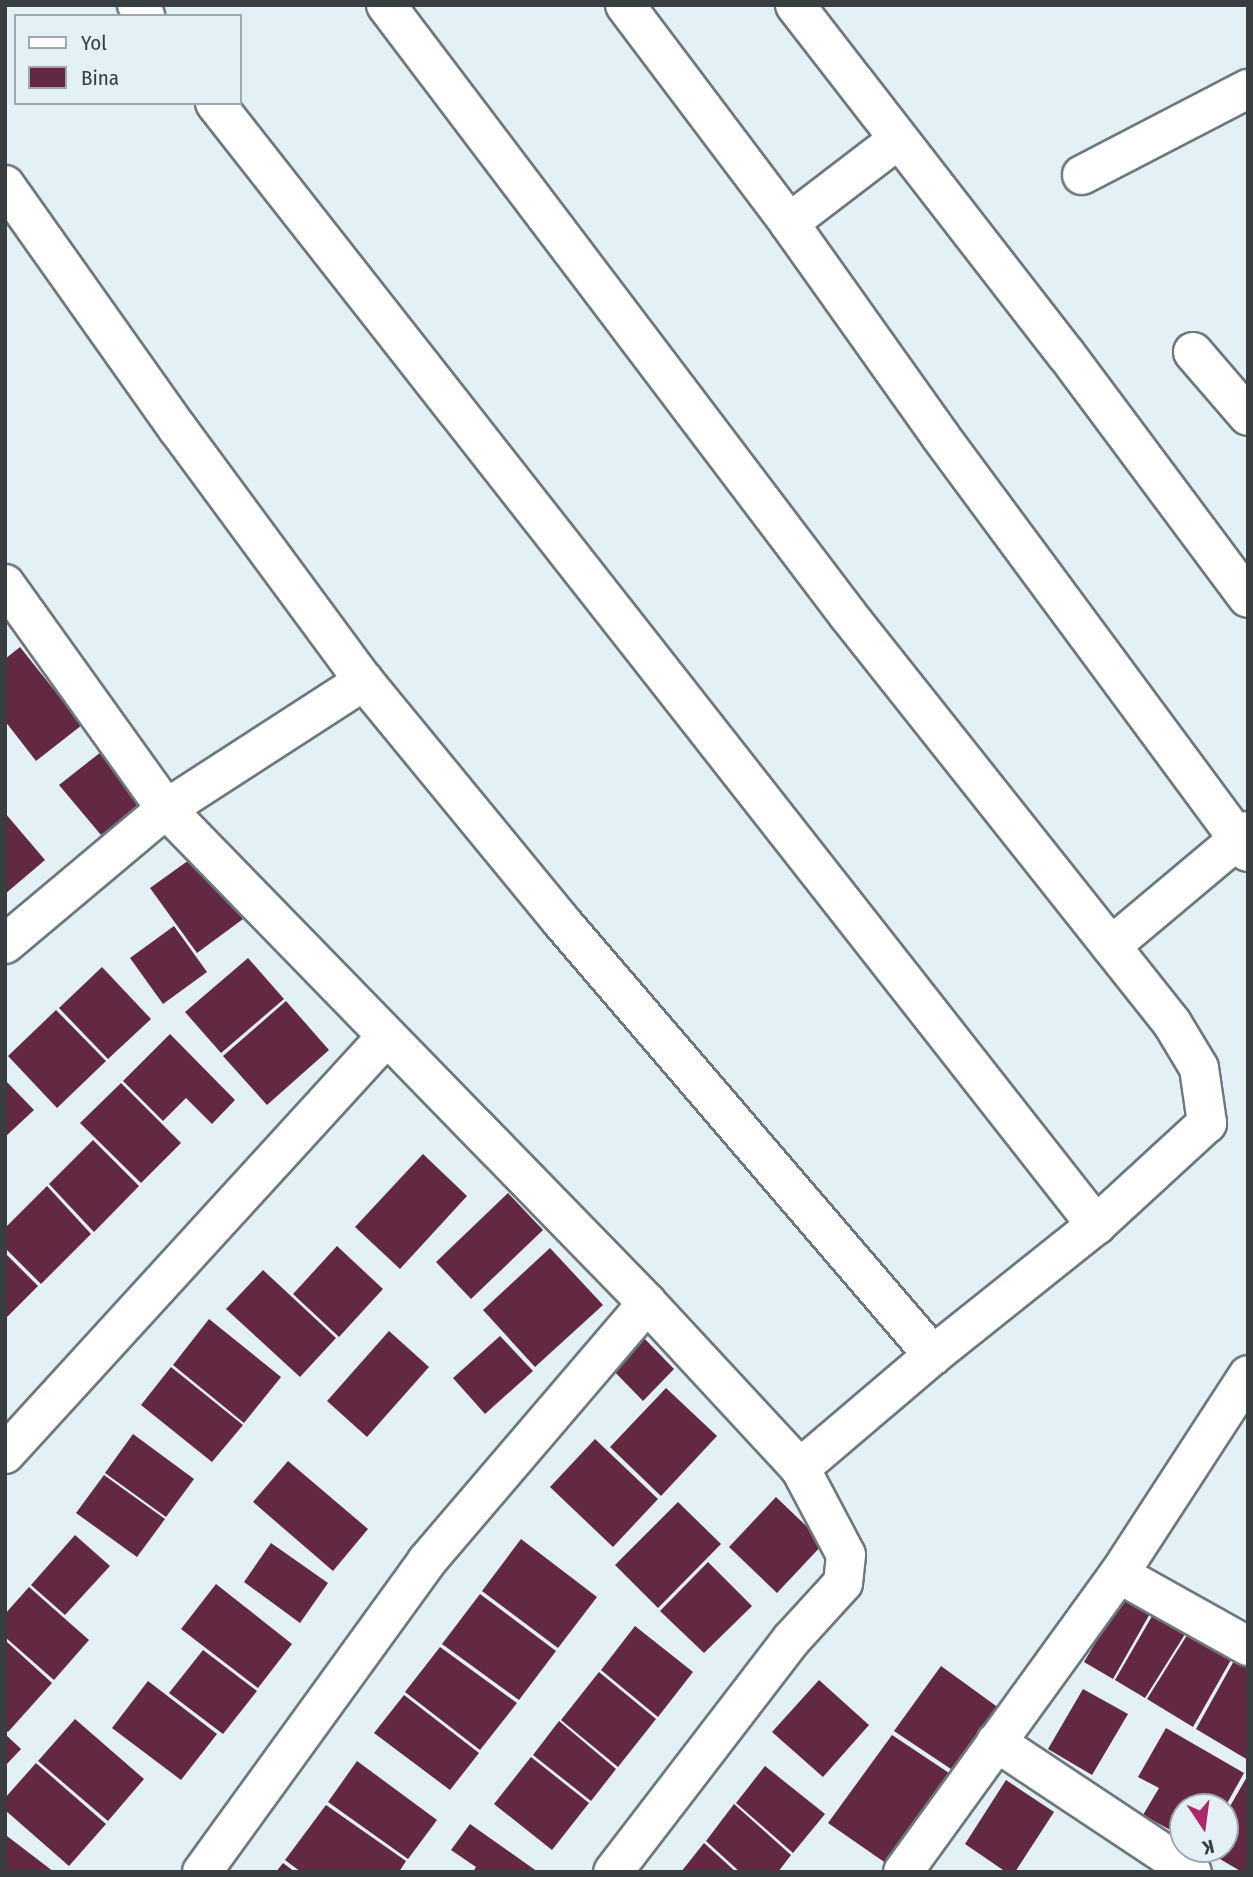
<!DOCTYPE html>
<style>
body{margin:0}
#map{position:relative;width:1253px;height:1877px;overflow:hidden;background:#e3f0f5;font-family:"Fira Sans Condensed",sans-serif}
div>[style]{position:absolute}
.building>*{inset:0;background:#632943}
.roads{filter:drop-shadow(2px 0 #6d787d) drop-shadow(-2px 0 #6d787d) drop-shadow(0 2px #6d787d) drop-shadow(0 -2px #6d787d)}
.minor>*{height:38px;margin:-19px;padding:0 19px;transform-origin:19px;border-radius:19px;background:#fff}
span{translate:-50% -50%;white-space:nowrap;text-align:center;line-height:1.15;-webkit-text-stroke:7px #e3f0f5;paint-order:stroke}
.frame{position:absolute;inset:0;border:7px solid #393e40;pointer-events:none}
.legend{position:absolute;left:14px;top:14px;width:228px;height:91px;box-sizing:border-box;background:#e3f0f5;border:2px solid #9fa9ad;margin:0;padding:9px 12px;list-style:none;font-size:21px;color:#393e40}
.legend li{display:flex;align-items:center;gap:14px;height:35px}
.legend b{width:35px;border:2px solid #9fa9ad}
.north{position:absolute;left:1169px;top:1793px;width:70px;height:70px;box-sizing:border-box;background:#e3f0f5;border:2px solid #9fa9ad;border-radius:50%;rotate:167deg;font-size:19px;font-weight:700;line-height:28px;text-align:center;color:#393e40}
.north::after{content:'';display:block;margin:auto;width:24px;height:32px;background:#af286c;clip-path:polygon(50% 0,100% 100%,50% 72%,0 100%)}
</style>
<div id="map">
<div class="building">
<i style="clip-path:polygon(20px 647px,82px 725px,36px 761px,5px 721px,5px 659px)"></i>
<i style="clip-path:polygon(101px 752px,143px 802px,101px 835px,59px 785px)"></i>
<i style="clip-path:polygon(5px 813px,45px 860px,5px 894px)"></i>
<i style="clip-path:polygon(196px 855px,243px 919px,197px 953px,150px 888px)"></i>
<i style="clip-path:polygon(174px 926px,207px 972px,163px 1004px,130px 958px)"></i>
<i style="clip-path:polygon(248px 958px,284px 999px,221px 1053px,185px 1012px)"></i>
<i style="clip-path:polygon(102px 967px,151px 1019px,108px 1059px,59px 1008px)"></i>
<i style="clip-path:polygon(286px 1001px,329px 1050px,267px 1105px,223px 1056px)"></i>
<i style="clip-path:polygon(56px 1010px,106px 1061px,57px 1108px,8px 1056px)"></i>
<i style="clip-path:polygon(170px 1034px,235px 1100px,212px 1124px,186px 1098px,163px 1121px,123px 1081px)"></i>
<i style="clip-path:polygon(5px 1080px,34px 1110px,5px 1137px)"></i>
<i style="clip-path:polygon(121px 1083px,181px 1143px,141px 1183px,80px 1123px)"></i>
<i style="clip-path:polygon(93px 1140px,139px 1186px,94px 1232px,49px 1184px)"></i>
<i style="clip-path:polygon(423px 1154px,467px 1196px,400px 1269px,355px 1227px)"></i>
<i style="clip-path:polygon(47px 1186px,91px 1234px,41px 1284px,5px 1248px,5px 1228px)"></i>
<i style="clip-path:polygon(508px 1193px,543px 1230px,471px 1299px,436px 1262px)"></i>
<i style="clip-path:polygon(337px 1246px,383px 1289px,339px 1337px,293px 1294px)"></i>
<i style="clip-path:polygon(550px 1248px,603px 1305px,535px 1367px,483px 1310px)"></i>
<i style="clip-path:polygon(5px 1253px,38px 1286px,5px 1319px)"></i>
<i style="clip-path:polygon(263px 1270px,336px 1338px,300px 1377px,226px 1309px)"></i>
<i style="clip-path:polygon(209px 1319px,281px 1377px,244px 1423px,173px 1365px)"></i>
<i style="clip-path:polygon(389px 1331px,429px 1367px,367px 1437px,327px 1401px)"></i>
<i style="clip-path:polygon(641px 1335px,674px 1369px,643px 1401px,609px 1366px)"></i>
<i style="clip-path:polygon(500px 1336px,533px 1371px,485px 1414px,453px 1378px)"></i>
<i style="clip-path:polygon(171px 1367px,243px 1425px,212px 1462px,141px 1405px)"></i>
<i style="clip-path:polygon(666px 1388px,717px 1436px,661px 1496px,610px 1447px)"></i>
<i style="clip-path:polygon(133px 1434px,194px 1479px,166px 1517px,105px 1473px)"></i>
<i style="clip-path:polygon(595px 1439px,658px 1499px,613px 1547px,550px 1487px)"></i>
<i style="clip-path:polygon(288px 1461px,368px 1529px,333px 1571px,253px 1502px)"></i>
<i style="clip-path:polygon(104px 1475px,165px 1519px,137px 1557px,76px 1513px)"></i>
<i style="clip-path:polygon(776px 1497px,824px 1543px,777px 1593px,729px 1547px)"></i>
<i style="clip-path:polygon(678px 1502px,721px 1544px,658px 1608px,615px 1565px)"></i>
<i style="clip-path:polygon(75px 1535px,110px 1566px,65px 1615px,31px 1585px)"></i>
<i style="clip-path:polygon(521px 1539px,597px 1597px,558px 1648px,482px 1591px)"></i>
<i style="clip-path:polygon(271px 1543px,328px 1583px,300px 1623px,244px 1582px)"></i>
<i style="clip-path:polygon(708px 1562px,752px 1606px,704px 1653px,660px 1611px)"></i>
<i style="clip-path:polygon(216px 1584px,292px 1644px,258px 1688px,181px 1629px)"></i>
<i style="clip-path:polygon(29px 1587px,89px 1640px,54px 1680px,5px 1637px,5px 1614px)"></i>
<i style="clip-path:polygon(1125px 1593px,1152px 1610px,1113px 1679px,1084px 1662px)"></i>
<i style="clip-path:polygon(480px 1594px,556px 1651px,519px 1700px,442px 1644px)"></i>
<i style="clip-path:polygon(1155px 1611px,1187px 1631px,1145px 1698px,1115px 1680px)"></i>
<i style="clip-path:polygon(635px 1626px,693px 1672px,658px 1717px,601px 1670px)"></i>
<i style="clip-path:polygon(1189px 1632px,1232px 1658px,1193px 1727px,1147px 1699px)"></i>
<i style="clip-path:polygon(7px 1642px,52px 1683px,8px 1732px,5px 1730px)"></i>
<i style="clip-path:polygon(440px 1647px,517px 1703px,480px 1750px,405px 1692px)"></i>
<i style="clip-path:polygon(203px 1650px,257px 1691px,223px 1734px,169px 1693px)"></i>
<i style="clip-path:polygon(1235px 1659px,1248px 1667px,1248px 1760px,1196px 1729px)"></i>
<i style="clip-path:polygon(941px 1666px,1003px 1711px,957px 1773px,894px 1731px)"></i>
<i style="clip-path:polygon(599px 1672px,656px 1719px,618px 1767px,561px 1720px)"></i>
<i style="clip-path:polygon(819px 1680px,869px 1725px,823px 1777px,772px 1732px)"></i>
<i style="clip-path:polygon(148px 1681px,217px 1734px,181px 1780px,112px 1728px)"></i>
<i style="clip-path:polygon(1083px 1689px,1128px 1714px,1092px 1775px,1048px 1749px)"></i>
<i style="clip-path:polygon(404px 1695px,479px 1753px,450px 1790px,374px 1733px)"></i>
<i style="clip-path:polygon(75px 1719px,144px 1779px,108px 1821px,38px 1761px)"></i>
<i style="clip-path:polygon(559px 1721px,616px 1769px,591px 1801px,533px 1755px)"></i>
<i style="clip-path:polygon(1166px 1728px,1244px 1773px,1225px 1807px,1183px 1807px,1183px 1837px,1143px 1815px,1159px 1788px,1138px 1777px)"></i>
<i style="clip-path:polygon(5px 1734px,21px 1749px,5px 1766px)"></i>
<i style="clip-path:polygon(892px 1735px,955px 1777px,890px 1866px,828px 1823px)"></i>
<i style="clip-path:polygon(531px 1757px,589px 1803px,552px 1850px,494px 1804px)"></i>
<i style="clip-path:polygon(357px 1761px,437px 1820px,408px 1859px,328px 1802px)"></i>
<i style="clip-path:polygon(36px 1763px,106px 1824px,69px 1866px,5px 1810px,5px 1798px)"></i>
<i style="clip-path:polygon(765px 1766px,825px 1814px,793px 1853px,736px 1803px)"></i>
<i style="clip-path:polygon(1248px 1775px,1248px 1872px,1242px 1872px,1203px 1849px,1225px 1849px,1225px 1815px)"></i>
<i style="clip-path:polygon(1006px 1780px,1054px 1812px,1015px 1872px,1006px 1872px,965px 1844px)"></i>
<i style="clip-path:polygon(734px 1804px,791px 1855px,778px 1872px,740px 1872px,706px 1841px)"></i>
<i style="clip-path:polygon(326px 1805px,406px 1861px,399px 1872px,301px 1872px,285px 1860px)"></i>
<i style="clip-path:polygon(470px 1824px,538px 1872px,473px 1872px,476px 1867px,451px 1850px)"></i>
<i style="clip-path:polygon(7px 1836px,54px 1872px,5px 1872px)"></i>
<i style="clip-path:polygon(704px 1843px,736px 1872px,681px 1872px)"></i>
<i style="clip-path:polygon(283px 1863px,295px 1872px,276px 1872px)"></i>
</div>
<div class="roads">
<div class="minor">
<i style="left:137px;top:5px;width:14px;rotate:54deg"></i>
<i style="left:386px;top:5px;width:765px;rotate:52.86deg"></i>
<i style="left:848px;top:615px;width:521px;rotate:51.55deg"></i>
<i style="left:1172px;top:1023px;width:52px;rotate:59deg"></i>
<i style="left:1199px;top:1068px;width:56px;rotate:81.7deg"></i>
<i style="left:1207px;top:1123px;width:151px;rotate:137.4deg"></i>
<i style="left:1096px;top:1225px;width:208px;rotate:141.4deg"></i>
<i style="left:933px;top:1355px;width:175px;rotate:139.6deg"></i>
<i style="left:625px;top:5px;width:273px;rotate:53deg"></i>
<i style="left:789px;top:223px;width:262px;rotate:54.6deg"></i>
<i style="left:941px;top:437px;width:516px;rotate:53.51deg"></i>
<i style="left:795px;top:5px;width:442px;rotate:52.2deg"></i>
<i style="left:1066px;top:354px;width:304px;rotate:53.3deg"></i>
<i style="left:215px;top:103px;width:1427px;rotate:51.86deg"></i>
<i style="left:1082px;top:175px;width:187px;rotate:-27.4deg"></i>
<i style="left:5px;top:185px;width:299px;rotate:54.7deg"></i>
<i style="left:178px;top:429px;width:313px;rotate:53.6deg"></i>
<i style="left:364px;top:681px;width:310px;rotate:50.6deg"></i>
<i style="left:561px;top:921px;width:572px;rotate:49.4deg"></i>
<i style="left:789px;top:223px;width:138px;rotate:-37.4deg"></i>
<i style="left:1193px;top:352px;width:84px;rotate:49.3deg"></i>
<i style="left:5px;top:584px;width:277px;rotate:54.4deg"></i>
<i style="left:166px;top:809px;width:689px;rotate:45.76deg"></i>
<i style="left:647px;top:1303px;width:225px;rotate:47.2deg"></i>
<i style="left:800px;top:1468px;width:98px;rotate:62.1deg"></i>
<i style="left:846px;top:1555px;width:28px;rotate:96deg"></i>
<i style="left:843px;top:1583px;width:77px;rotate:132.4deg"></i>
<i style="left:791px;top:1640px;width:292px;rotate:127.5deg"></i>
<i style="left:5px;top:944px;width:210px;rotate:-40deg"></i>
<i style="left:166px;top:809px;width:236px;rotate:-32.9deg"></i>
<i style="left:1111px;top:946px;width:179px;rotate:-40deg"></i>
<i style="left:5px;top:1454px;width:565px;rotate:-47.58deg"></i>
<i style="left:1119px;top:1574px;width:148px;rotate:29.2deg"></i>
<i style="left:996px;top:1742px;width:235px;rotate:33.6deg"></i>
<i style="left:202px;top:1872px;width:384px;rotate:-54.1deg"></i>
<i style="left:427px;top:1561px;width:339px;rotate:-49.5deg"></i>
<i style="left:903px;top:1872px;width:368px;rotate:-54.1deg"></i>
<i style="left:1119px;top:1574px;width:237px;rotate:-57deg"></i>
</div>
</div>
<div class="frame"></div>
<ul class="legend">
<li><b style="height:9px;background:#fff"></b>Yol</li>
<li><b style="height:19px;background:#632943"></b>Bina</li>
</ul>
<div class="north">K</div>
</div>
